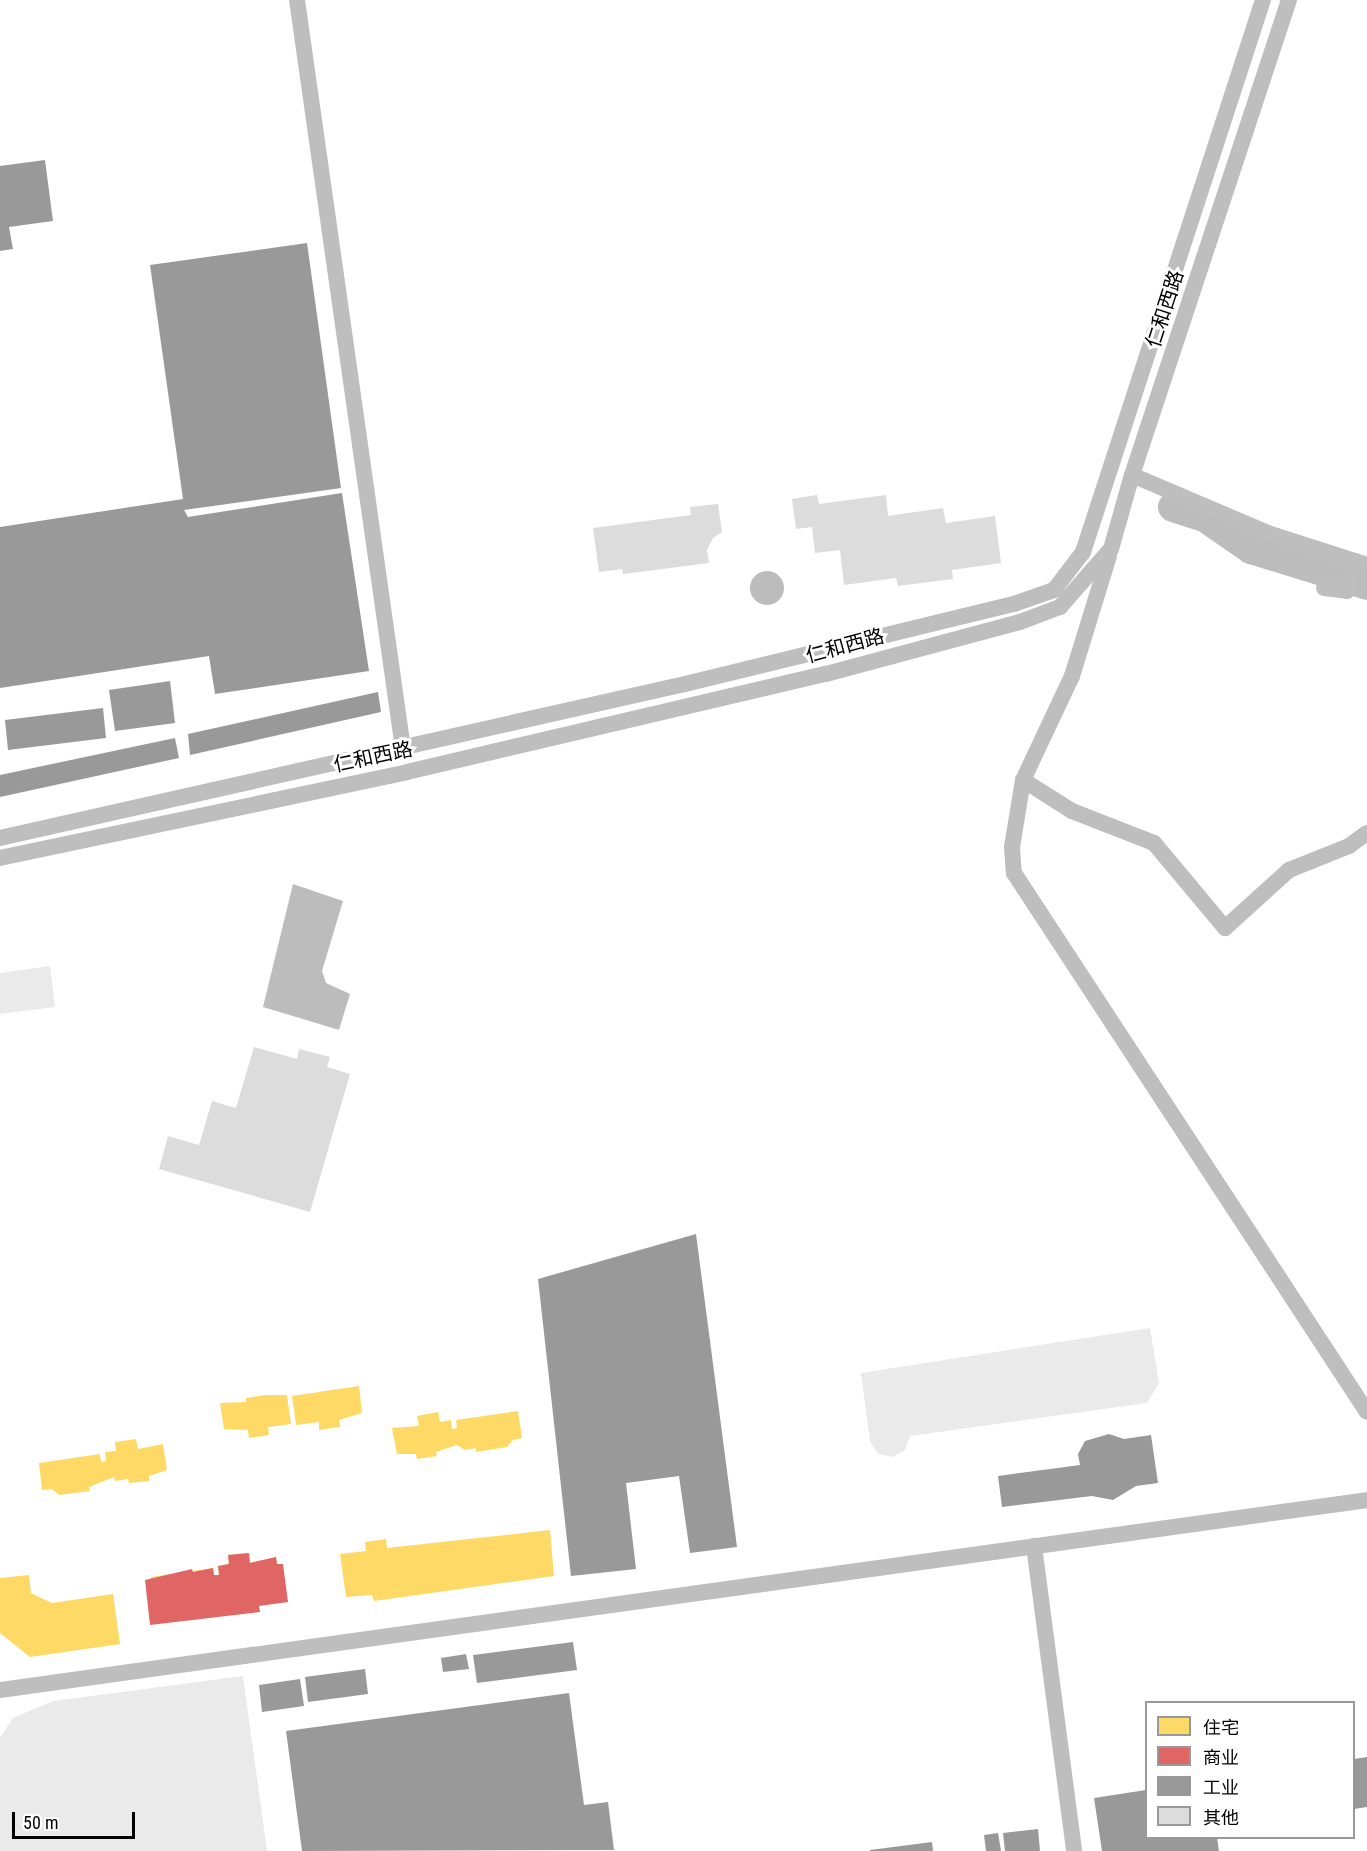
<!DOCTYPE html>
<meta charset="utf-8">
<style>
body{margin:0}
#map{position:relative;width:1367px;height:1851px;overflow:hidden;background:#fff;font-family:"Roboto Condensed","Noto Sans SC",sans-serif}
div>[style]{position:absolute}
.green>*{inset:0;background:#eaeaea}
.water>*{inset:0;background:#bcbcbc}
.round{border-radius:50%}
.homes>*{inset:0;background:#ffd966}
.shops>*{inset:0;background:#e06666}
.industry>*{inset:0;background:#999}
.river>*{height:30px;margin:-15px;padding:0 15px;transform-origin:15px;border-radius:15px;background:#bcbcbc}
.building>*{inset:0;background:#dcdcdc}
.minor>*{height:16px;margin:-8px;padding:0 8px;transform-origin:8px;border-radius:8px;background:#bebebe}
span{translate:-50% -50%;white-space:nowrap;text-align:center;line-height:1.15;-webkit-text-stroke:6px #fff;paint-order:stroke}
.street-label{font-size:20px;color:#000}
.legend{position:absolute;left:1145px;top:1701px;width:210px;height:138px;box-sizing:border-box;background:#fff;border:2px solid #999;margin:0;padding:8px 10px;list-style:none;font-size:18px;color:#000}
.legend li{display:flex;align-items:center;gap:12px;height:30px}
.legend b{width:30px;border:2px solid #999}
.scale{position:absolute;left:12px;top:1812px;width:123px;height:27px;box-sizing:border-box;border:3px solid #000;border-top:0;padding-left:8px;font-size:18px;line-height:21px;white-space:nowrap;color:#000;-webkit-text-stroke:4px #fff;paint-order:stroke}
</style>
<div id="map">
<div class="green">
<i style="clip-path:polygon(50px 966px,55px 1007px,0 1014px,0 973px)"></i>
<i style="clip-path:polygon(1150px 1328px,1159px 1383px,1147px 1403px,910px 1436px,905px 1450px,892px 1457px,878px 1454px,870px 1441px,861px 1373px)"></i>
<i style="clip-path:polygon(243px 1676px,267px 1851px,0 1851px,0 1738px,13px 1718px,53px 1701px)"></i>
</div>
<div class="water">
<i class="round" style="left:750px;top:571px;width:34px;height:34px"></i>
<i style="clip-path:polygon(293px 884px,343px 901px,322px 971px,326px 983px,350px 994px,339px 1030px,263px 1007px)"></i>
</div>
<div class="homes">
<i style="clip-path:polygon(359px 1386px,362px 1413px,339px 1420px,340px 1427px,319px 1430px,319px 1422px,296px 1425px,292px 1396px)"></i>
<i style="clip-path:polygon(265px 1395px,287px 1395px,291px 1424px,268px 1427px,269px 1435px,249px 1438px,248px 1430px,224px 1429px,220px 1403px,246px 1402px,246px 1398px)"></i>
<i style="clip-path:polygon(518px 1411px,522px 1438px,513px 1440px,507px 1447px,476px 1452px,476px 1448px,465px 1450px,457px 1445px,436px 1452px,437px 1456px,417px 1459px,416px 1454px,397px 1454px,392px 1428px,419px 1426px,417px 1416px,438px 1412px,440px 1422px,451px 1420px,452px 1429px,457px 1428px,456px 1420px)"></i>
<i style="clip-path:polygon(136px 1439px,138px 1449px,163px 1444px,167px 1470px,149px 1476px,149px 1481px,129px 1483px,128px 1479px,115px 1481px,114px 1477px,89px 1487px,90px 1491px,59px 1495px,52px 1489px,42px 1490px,39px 1463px,100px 1454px,101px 1462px,106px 1461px,105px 1452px,116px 1451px,115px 1442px)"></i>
<i style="clip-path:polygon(550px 1530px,554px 1576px,374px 1601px,372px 1595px,346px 1597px,340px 1554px,366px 1551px,365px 1542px,386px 1539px,387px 1548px)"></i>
<i style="clip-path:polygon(249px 1553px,250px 1563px,276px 1557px,279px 1583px,274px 1584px,274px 1588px,261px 1589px,262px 1594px,241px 1597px,241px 1593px,219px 1592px,212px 1599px,202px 1600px,203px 1604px,172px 1608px,164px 1603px,155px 1604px,151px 1577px,213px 1568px,214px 1575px,219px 1575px,218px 1566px,229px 1564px,228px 1555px)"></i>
<i style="clip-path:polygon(29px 1575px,31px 1593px,52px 1603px,113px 1594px,120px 1644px,30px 1657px,0 1633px,0 1578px)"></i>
</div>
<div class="shops">
<i style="clip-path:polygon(249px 1553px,250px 1563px,276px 1557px,277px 1564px,283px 1564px,288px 1602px,259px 1606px,260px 1612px,150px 1625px,145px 1580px,192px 1569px,193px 1572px,213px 1568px,214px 1575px,219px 1575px,218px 1566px,229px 1564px,228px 1555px)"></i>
</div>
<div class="industry">
<i style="clip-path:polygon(45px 160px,53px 221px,9px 227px,13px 249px,0 251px,0 166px)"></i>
<i style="clip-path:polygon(307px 243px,341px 488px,184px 510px,188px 517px,342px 493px,369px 671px,215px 694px,209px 656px,0 688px,0 527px,183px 499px,150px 265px)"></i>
<i style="clip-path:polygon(170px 681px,175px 723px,115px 731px,109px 690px)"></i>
<i style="clip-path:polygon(378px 692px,381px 712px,190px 755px,188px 734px)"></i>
<i style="clip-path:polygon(103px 708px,106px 738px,8px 750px,5px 720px)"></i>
<i style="clip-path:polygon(175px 738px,179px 758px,0 797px,0 775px)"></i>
<i style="clip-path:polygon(696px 1234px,737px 1547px,690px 1553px,679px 1476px,626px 1483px,636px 1569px,571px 1576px,538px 1279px)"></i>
<i style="clip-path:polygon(1109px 1434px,1124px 1439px,1151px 1435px,1158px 1483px,1136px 1486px,1113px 1500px,1092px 1496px,1002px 1507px,998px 1476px,1080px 1465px,1078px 1454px,1085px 1441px)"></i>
<i style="clip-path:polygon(573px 1642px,577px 1670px,477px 1683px,473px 1655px)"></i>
<i style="clip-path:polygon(466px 1654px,469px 1669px,443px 1672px,441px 1658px)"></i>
<i style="clip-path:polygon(365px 1669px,368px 1694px,308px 1702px,305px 1677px)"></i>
<i style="clip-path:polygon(300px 1679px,304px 1706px,262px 1712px,259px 1685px)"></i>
<i style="clip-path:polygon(569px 1693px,584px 1805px,608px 1802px,614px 1850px,302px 1851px,286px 1731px)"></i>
<i style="clip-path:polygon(1367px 1757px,1367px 1807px,1354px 1809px,1354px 1759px)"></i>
<i style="clip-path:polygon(1146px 1790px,1146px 1838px,1217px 1838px,1219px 1851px,1102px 1851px,1094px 1798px)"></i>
<i style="clip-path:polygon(1038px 1829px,1040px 1851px,1005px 1851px,1003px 1833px)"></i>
<i style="clip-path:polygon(998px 1833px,1001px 1851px,986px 1851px,984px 1835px)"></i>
<i style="clip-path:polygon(932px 1842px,933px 1851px,870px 1851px,870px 1850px)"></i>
</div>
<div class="river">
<i style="left:1173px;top:507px;width:35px;rotate:18deg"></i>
<i style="left:1206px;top:518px;width:55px;rotate:34.6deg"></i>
<i style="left:1251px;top:549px;width:121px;rotate:17.2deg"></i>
</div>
<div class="building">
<i style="clip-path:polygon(817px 495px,819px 504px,886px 495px,888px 516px,943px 508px,946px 523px,995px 516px,1001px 563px,952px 570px,953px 579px,898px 586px,896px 578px,844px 585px,840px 550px,815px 553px,812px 527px,796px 529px,792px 499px)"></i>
<i style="clip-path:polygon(718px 504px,722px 532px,713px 538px,707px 550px,709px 563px,623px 574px,622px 569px,599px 572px,593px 528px,691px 515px,690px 507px)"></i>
<i style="clip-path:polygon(254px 1047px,297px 1059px,299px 1049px,330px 1057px,327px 1067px,350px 1074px,310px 1212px,159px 1169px,168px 1136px,199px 1145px,212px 1101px,236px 1108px)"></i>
</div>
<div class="minor">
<i style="left:297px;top:0;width:756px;rotate:81.94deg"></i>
<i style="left:1132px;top:475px;width:148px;rotate:23.1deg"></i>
<i style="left:1268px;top:533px;width:104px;rotate:17.9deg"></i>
<i style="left:1109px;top:556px;width:126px;rotate:107.1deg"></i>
<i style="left:1072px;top:676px;width:115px;rotate:115.2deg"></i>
<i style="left:1023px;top:780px;width:68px;rotate:99.3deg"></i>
<i style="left:1012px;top:847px;width:26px;rotate:86deg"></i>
<i style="left:1014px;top:873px;width:644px;rotate:56.78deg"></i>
<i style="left:1324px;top:588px;width:23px;rotate:7deg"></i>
<i style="left:1347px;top:591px;width:31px;rotate:-75deg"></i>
<i style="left:1023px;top:780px;width:58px;rotate:32.3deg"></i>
<i style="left:1072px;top:811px;width:88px;rotate:21.3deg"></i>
<i style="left:1154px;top:843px;width:111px;rotate:50.1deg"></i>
<i style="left:1225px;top:928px;width:86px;rotate:-42.2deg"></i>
<i style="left:1289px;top:870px;width:65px;rotate:-21.8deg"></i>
<i style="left:1349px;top:846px;width:22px;rotate:-36deg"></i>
<i style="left:0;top:838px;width:702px;rotate:-12.67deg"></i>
<i style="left:685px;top:684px;width:339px;rotate:-13.7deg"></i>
<i style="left:1014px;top:604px;width:42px;rotate:-19.3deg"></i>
<i style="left:1054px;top:590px;width:48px;rotate:-52.7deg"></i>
<i style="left:1083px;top:552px;width:581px;rotate:-71.94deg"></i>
<i style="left:0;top:858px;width:416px;rotate:-11.9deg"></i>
<i style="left:407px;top:772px;width:430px;rotate:-13.2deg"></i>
<i style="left:826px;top:674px;width:201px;rotate:-15deg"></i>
<i style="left:1020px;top:622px;width:43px;rotate:-20.6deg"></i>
<i style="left:1060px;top:607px;width:77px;rotate:-48.7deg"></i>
<i style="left:1111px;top:549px;width:77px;rotate:-74.2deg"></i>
<i style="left:1132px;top:475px;width:500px;rotate:-71.71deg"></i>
<i style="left:1034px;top:1546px;width:308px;rotate:82.5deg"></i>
<i style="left:0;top:1690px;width:1380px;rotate:-7.91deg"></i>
</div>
<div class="street-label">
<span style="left:1165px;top:309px;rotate:-72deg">仁和西路</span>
<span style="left:845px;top:646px;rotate:-15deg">仁和西路</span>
<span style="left:373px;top:757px;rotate:-12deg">仁和西路</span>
</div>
<ul class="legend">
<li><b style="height:16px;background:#ffd966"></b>住宅</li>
<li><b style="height:16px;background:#e06666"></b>商业</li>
<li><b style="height:16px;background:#999"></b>工业</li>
<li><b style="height:16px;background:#dcdcdc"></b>其他</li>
</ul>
<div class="scale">50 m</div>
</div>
